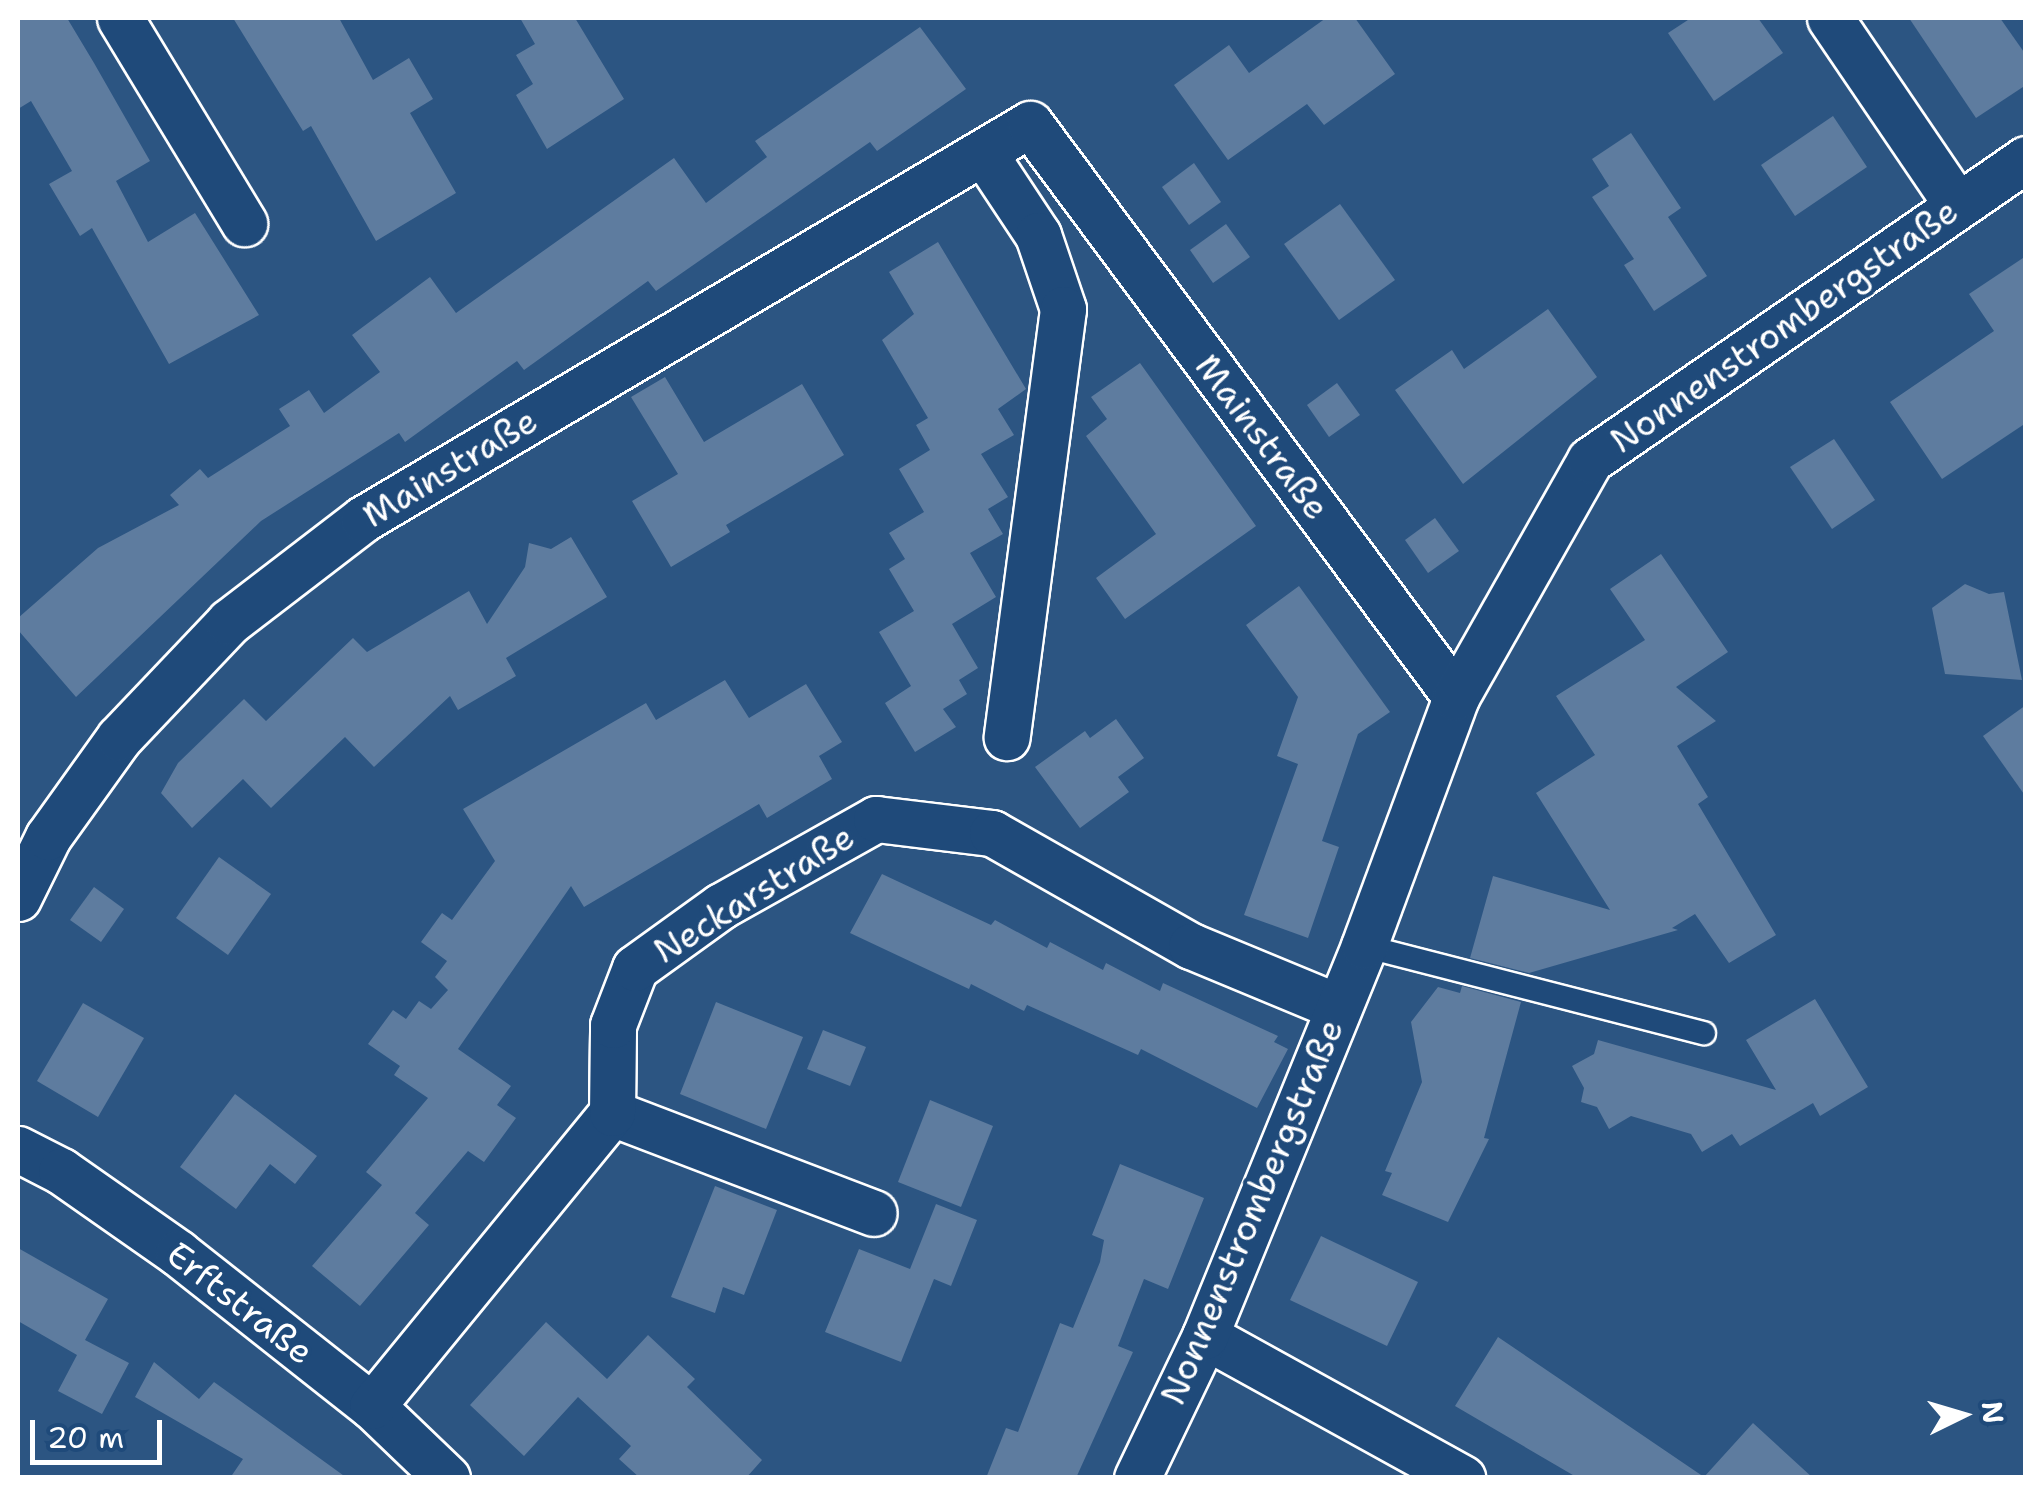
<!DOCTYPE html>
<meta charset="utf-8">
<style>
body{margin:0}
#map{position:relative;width:2043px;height:1495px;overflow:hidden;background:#2c5582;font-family:"Shantell Sans",sans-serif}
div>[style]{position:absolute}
.building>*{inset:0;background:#5e7c9f}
.roads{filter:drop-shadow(2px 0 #fff) drop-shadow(-2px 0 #fff) drop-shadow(0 2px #fff) drop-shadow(0 -2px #fff)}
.lane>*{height:22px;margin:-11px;padding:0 11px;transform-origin:11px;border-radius:11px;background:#1f4a7a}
.street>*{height:45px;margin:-22.5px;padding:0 22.5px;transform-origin:22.5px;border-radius:22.5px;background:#1f4a7a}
span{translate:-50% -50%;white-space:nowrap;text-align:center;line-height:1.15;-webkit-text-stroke:8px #1f4a7a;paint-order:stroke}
.street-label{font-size:35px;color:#fff}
.frame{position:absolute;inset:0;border:20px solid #fff;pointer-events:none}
.north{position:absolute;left:1913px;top:1365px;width:100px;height:100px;-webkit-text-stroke:8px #1f4a7a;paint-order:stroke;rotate:85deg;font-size:28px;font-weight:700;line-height:40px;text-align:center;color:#fff}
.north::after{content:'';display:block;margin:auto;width:35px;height:45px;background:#fff;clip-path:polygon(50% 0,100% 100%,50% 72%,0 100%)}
.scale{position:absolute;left:30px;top:1420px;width:132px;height:45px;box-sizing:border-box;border:5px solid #fff;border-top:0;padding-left:12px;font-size:30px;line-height:35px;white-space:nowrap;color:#fff;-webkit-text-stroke:8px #1f4a7a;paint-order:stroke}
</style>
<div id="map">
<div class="building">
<i style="clip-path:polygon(18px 18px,67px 18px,94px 63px,150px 161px,116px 181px,148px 242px,195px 213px,259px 315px,169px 364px,92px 228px,80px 236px,49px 184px,72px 171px,31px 101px,18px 109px)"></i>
<i style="clip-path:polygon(233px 18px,339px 18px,373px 80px,409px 58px,433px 99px,410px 113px,456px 193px,376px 241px,311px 126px,303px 131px)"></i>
<i style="clip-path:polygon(520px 18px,575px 18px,624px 99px,547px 149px,516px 95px,533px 84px,516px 55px,535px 44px)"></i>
<i style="clip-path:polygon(1326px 18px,1355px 18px,1395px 74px,1324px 125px,1307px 104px,1228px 160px,1174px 85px,1229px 45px,1249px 73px)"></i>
<i style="clip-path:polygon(1691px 18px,1758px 18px,1783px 53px,1714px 101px,1668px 33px)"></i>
<i style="clip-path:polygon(1909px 18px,2000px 18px,2026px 55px,2026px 85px,1976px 118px)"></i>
<i style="clip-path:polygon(920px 27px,966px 89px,877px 151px,870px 142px,656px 291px,648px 281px,524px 370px,517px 361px,405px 442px,399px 433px,261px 521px,76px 697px,18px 630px,18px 618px,98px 548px,179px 505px,170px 495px,200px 469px,208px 478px,290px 426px,279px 409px,309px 390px,324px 413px,380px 372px,352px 335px,430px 277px,456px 313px,674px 158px,706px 203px,767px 157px,755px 141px)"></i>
<i style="clip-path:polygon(1833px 116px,1867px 167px,1795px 216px,1761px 165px)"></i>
<i style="clip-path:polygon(1631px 133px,1681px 208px,1668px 217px,1707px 276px,1654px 311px,1624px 265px,1634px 259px,1592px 197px,1609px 186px,1592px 159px)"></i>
<i style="clip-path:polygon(1194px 163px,1221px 202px,1189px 225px,1162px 187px)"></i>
<i style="clip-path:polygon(1340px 204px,1395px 280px,1339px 320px,1284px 244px)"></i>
<i style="clip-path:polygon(1226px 224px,1250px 257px,1213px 283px,1190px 250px)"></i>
<i style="clip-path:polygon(938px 242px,1026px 389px,998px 409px,1014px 435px,981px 454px,1008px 497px,988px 509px,1003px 534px,970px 553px,996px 597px,952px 624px,978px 668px,959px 680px,967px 694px,943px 709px,956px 727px,915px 752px,885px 703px,911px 686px,879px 632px,914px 611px,889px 569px,905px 559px,889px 533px,924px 512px,899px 469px,930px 450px,916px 425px,928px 418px,882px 340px,914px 314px,889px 272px)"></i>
<i style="clip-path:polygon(2026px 256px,2026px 423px,1942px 479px,1890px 402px,1994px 331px,1969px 294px)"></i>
<i style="clip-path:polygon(1548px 309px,1597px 377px,1463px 484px,1395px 390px,1452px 350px,1464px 369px)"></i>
<i style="clip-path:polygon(1140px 363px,1256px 526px,1125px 619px,1096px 578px,1156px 534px,1086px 436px,1107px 419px,1091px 397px)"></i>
<i style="clip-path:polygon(665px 377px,704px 442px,802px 384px,844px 455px,726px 525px,730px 532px,671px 567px,632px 501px,678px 474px,631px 397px)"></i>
<i style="clip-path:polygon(1337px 383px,1360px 415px,1329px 437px,1307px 405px)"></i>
<i style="clip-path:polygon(1834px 439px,1875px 500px,1832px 529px,1790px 467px)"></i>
<i style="clip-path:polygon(1435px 518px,1459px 551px,1428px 573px,1405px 540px)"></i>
<i style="clip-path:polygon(571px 537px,607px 597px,506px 658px,516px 676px,458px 710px,450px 696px,374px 767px,345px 737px,271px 808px,243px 779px,192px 828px,161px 793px,178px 763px,244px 699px,266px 721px,353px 638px,367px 652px,469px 591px,487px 624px,525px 567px,529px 543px,551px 549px)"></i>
<i style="clip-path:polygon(1661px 554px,1728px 652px,1676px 687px,1716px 721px,1677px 746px,1708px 797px,1698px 804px,1776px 935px,1729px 963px,1695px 914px,1672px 928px,1678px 930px,1529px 973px,1470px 958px,1493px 876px,1610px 910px,1536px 793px,1595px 755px,1556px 696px,1645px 640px,1610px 589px)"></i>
<i style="clip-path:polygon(1965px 584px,1989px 594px,2004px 592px,2022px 680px,1945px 674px,1932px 608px)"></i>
<i style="clip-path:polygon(1299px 586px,1390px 712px,1358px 734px,1322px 841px,1339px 847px,1308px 938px,1244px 915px,1298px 764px,1277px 756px,1298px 697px,1246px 625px)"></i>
<i style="clip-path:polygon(725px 680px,749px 718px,806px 684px,842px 742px,819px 756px,832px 779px,767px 818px,759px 804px,584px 907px,571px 886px,458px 1049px,511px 1086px,497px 1105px,516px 1118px,484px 1162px,468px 1151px,415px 1213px,429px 1225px,360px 1306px,312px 1266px,382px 1185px,366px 1172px,428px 1098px,394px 1075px,400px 1066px,368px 1044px,393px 1010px,406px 1019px,419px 1001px,431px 1009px,448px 990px,435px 977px,447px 961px,421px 942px,442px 913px,452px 920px,495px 861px,463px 809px,646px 703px,656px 720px)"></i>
<i style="clip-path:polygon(2026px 705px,2026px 797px,1983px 736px)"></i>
<i style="clip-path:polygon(1116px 719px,1144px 758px,1118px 777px,1129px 792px,1080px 828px,1035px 767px,1085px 731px,1090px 738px)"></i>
<i style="clip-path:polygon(219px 857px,271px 894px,228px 955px,176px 918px)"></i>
<i style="clip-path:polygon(882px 874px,991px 925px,995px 920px,1047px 948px,1050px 942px,1103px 970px,1106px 963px,1160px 991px,1163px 983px,1278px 1036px,1274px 1042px,1288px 1049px,1257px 1108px,1141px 1049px,1138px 1055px,1027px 1005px,1024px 1011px,971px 984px,969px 989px,850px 933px)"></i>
<i style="clip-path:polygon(94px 887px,124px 909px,101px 942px,70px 920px)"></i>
<i style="clip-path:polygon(1462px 986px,1521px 1002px,1484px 1138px,1489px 1139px,1448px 1222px,1382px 1195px,1392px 1173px,1385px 1171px,1422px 1082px,1411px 1022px,1438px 987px,1460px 993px)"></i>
<i style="clip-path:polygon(1815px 999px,1868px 1087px,1820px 1116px,1813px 1103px,1740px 1146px,1732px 1134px,1702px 1152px,1691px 1134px,1631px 1116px,1609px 1129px,1597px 1107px,1581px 1102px,1584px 1088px,1572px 1066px,1594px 1054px,1598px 1040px,1776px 1090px,1746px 1040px)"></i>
<i style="clip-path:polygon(716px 1002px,803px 1037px,766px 1129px,680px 1094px)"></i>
<i style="clip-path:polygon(83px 1003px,144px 1038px,98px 1117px,37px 1081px)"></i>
<i style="clip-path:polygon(823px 1030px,866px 1047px,850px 1086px,807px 1069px)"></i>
<i style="clip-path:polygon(235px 1094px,317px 1156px,295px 1184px,270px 1164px,236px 1209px,180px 1167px)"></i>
<i style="clip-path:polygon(930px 1100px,993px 1126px,961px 1207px,898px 1182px)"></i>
<i style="clip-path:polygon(1120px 1164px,1204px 1198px,1168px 1289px,1144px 1279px,1118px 1346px,1133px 1352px,1076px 1478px,986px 1478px,1006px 1428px,1018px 1432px,1060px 1323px,1073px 1328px,1100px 1262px,1104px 1240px,1092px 1235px)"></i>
<i style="clip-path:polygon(715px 1186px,777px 1210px,744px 1295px,723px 1287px,715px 1313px,671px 1297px)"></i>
<i style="clip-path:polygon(936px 1204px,977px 1220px,951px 1286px,934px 1279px,901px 1362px,825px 1332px,859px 1249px,910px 1269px)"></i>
<i style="clip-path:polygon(1321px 1236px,1418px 1282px,1387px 1346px,1290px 1300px)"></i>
<i style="clip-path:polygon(18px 1248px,108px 1299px,85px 1340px,129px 1363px,102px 1414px,58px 1391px,77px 1355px,18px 1321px)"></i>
<i style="clip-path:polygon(546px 1322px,607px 1379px,648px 1335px,695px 1379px,687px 1387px,762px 1460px,746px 1478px,640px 1478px,619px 1459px,631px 1446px,578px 1397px,524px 1456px,470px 1405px)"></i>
<i style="clip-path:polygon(1498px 1337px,1704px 1477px,1753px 1423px,1813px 1478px,1578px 1478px,1455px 1406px)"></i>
<i style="clip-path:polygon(154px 1362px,199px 1399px,214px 1382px,347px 1478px,230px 1478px,243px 1459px,135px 1397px)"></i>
</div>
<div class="roads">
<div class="lane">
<i style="left:1364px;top:946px;width:351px;rotate:14.4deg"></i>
</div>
<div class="street">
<i style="left:120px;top:18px;width:240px;rotate:58.8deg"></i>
<i style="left:1830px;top:18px;width:226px;rotate:55.8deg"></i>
<i style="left:983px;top:152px;width:100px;rotate:56.5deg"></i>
<i style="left:1038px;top:235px;width:78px;rotate:71.3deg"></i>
<i style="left:1063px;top:309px;width:432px;rotate:97.5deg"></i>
<i style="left:18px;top:898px;width:68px;rotate:-63.8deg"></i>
<i style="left:48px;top:837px;width:122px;rotate:-54.4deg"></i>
<i style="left:119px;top:738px;width:160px;rotate:-46.5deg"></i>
<i style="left:229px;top:622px;width:169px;rotate:-37.5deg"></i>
<i style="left:363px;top:519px;width:775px;rotate:-30.63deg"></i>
<i style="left:1030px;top:124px;width:714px;rotate:53.37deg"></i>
<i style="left:612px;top:1113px;width:280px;rotate:20.9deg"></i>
<i style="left:18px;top:1149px;width:48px;rotate:27.1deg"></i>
<i style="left:61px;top:1171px;width:143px;rotate:35deg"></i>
<i style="left:178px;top:1253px;width:247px;rotate:38.3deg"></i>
<i style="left:372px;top:1406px;width:104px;rotate:43.8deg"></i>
<i style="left:1205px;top:1336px;width:294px;rotate:28.9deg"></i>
<i style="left:372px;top:1406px;width:379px;rotate:-50.7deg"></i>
<i style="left:612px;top:1113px;width:88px;rotate:-89.3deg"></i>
<i style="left:613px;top:1025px;width:61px;rotate:-68.9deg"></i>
<i style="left:635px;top:968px;width:106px;rotate:-35.8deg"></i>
<i style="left:721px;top:906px;width:178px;rotate:-29.3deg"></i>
<i style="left:876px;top:819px;width:117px;rotate:6.9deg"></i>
<i style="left:992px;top:833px;width:229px;rotate:29.6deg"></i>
<i style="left:1191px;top:946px;width:159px;rotate:22.5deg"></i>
<i style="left:1137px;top:1478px;width:157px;rotate:-64.4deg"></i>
<i style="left:1205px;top:1336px;width:421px;rotate:-67.8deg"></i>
<i style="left:1364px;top:946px;width:265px;rotate:-69.7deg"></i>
<i style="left:1456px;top:697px;width:272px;rotate:-60.5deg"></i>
<i style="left:1590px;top:460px;width:530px;rotate:-34.62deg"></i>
</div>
</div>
<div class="street-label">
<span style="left:1784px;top:326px;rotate:-35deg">Nonnenstrombergstraße</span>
<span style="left:1262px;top:437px;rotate:53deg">Mainstraße</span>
<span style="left:450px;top:468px;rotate:-31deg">Mainstraße</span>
<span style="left:754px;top:894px;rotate:-32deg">Neckarstraße</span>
<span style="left:1252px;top:1212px;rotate:-67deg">Nonnenstrombergstraße</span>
<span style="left:240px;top:1303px;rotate:38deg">Erftstraße</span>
</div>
<div class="frame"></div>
<div class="north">N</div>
<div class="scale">20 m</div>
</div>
